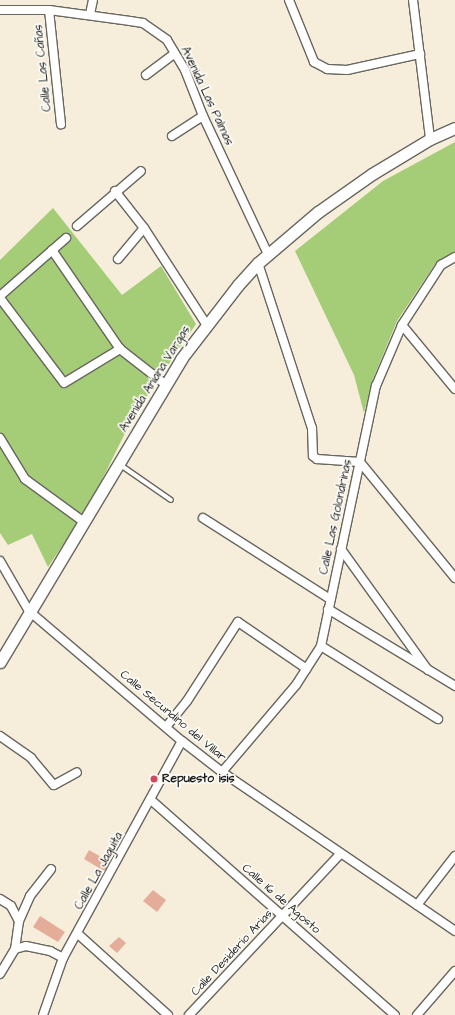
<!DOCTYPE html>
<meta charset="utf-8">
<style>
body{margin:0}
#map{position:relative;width:455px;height:1015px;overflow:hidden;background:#f6eedb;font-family:"Architects Daughter",sans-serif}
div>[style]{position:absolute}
.green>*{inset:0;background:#a5cc76}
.building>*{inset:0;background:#e4ad99}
.roads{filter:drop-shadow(1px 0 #68665f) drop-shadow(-1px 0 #68665f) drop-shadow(0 1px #68665f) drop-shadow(0 -1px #68665f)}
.lane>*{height:4px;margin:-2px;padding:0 2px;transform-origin:2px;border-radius:2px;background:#fff}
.street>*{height:8px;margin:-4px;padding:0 4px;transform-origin:4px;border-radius:4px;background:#fff}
.secondary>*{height:11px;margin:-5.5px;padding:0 5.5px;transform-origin:5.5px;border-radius:5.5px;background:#fff}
.dots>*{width:11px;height:11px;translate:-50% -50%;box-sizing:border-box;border:2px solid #fdfcf7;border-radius:50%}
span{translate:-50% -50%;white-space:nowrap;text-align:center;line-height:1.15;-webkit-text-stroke:3.5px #fdfcf7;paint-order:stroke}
.street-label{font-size:12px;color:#1c1c1c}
.poi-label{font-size:12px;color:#1c1c1c;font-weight:700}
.left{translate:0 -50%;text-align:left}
</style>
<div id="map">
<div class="green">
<i style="clip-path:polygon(455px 142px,455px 254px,435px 264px,397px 321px,373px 379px,364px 413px,354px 375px,295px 251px,383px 181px)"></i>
<i style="clip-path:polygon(53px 208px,122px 295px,161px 266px,196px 324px,134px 415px,88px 508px,48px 567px,32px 534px,8px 545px,0 533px,0 260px)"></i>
</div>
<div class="building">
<i style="clip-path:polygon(89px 850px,110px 862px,104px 871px,84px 859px)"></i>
<i style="clip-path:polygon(153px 890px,166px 900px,157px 912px,143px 901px)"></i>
<i style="clip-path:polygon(40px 916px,65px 932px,58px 942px,33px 927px)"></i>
<i style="clip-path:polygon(119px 937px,126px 943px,117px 953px,109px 946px)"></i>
</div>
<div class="roads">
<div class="lane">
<i style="left:119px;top:464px;width:63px;rotate:34.7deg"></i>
</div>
<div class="street">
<i style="left:289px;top:0;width:67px;rotate:68deg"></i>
<i style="left:314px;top:62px;width:15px;rotate:28deg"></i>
<i style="left:327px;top:69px;width:20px;rotate:3deg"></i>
<i style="left:347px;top:70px;width:75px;rotate:-12.4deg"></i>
<i style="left:413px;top:0;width:140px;rotate:83deg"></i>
<i style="left:0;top:10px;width:49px"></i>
<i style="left:49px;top:10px;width:82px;rotate:7.7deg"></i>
<i style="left:130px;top:21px;width:13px;rotate:9deg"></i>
<i style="left:143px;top:23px;width:29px;rotate:35deg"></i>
<i style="left:167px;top:40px;width:35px;rotate:59deg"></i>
<i style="left:185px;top:70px;width:49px;rotate:68.6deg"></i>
<i style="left:203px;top:116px;width:153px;rotate:64.8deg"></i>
<i style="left:49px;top:10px;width:115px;rotate:84deg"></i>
<i style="left:90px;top:14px;width:14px;rotate:-78deg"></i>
<i style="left:146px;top:75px;width:36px;rotate:-37deg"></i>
<i style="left:172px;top:136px;width:37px;rotate:-33deg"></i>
<i style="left:115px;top:191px;width:47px;rotate:51.9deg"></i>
<i style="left:144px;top:228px;width:114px;rotate:57.1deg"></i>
<i style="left:77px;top:226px;width:84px;rotate:-40.7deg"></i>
<i style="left:52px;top:250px;width:120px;rotate:55.5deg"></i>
<i style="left:120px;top:349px;width:58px;rotate:38deg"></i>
<i style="left:118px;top:259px;width:40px;rotate:-50deg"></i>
<i style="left:258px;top:263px;width:174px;rotate:71.9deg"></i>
<i style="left:312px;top:428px;width:28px;rotate:88deg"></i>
<i style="left:313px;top:456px;width:5px;rotate:37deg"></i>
<i style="left:317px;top:459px;width:43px;rotate:4deg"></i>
<i style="left:360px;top:462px;width:150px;rotate:50.7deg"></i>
<i style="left:0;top:296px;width:88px;rotate:-41.3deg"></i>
<i style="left:0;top:298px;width:106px;rotate:53deg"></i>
<i style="left:64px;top:383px;width:66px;rotate:-31.3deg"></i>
<i style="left:402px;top:325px;width:83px;rotate:50.4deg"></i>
<i style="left:0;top:438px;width:48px;rotate:58.6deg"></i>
<i style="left:25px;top:479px;width:73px;rotate:36.1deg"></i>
<i style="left:203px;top:518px;width:151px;rotate:32.5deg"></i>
<i style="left:341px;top:549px;width:149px;rotate:54.3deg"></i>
<i style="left:0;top:561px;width:58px;rotate:59.9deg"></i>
<i style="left:29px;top:611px;width:201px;rotate:40.4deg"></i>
<i style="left:182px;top:741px;width:51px;rotate:37.8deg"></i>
<i style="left:222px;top:772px;width:282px;rotate:34.3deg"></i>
<i style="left:328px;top:609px;width:149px;rotate:31.2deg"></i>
<i style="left:321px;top:646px;width:138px;rotate:32deg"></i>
<i style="left:166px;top:727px;width:33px;rotate:-51deg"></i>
<i style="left:187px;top:701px;width:94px;rotate:-57.2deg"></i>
<i style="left:238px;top:622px;width:83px;rotate:34.3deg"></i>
<i style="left:0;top:736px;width:38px;rotate:35deg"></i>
<i style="left:31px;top:758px;width:35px;rotate:50deg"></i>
<i style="left:54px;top:785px;width:26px;rotate:-29deg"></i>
<i style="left:222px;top:772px;width:114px;rotate:-49.6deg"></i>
<i style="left:296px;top:685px;width:46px;rotate:-57.3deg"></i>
<i style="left:321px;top:646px;width:266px;rotate:-78.1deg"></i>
<i style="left:376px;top:386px;width:66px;rotate:-66.9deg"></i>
<i style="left:402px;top:325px;width:72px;rotate:-57deg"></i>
<i style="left:441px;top:265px;width:16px;rotate:-30deg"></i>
<i style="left:151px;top:800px;width:325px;rotate:41.4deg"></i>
<i style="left:0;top:899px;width:13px;rotate:32deg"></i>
<i style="left:11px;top:906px;width:17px;rotate:62deg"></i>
<i style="left:19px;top:921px;width:28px;rotate:98deg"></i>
<i style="left:417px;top:905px;width:62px;rotate:-52.2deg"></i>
<i style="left:19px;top:921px;width:27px;rotate:-66deg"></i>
<i style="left:30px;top:896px;width:34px;rotate:-52deg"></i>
<i style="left:78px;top:934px;width:121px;rotate:42deg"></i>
<i style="left:0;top:974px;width:29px;rotate:-59deg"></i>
<i style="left:15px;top:949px;width:11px;rotate:-15deg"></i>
<i style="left:26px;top:946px;width:25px;rotate:12deg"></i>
<i style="left:50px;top:951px;width:15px;rotate:28deg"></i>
<i style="left:43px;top:1015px;width:60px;rotate:-70.7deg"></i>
<i style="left:63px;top:958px;width:247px;rotate:-61.3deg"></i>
<i style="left:189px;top:1015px;width:221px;rotate:-46.8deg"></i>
<i style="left:417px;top:1015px;width:58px;rotate:-49.2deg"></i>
</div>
<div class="secondary">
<i style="left:0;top:662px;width:353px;rotate:-59.1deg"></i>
<i style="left:181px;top:359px;width:93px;rotate:-52.4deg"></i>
<i style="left:238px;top:285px;width:30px;rotate:-48deg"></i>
<i style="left:258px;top:263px;width:79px;rotate:-40.4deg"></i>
<i style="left:318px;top:212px;width:66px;rotate:-35.1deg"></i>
<i style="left:372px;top:174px;width:68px;rotate:-31.1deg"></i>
<i style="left:430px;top:139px;width:27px;rotate:-24deg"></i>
</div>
</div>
<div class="dots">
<i style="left:154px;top:779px;background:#d1495b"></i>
</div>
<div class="street-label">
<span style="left:43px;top:68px;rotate:-96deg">Calle Las Cañas</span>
<span style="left:207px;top:96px;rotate:65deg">Avenida Las Palmas</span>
<span style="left:155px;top:379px;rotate:-58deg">Avenida Aniana Vargas</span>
<span style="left:336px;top:517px;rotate:-78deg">Calle Las Golondrinas</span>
<span style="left:173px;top:716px;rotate:40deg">Calle Secundino del Villar</span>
<span style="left:99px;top:871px;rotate:-61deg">Calle La Jaguita</span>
<span style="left:281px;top:899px;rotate:41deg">Calle 16 de Agosto</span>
<span style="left:232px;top:953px;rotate:-47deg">Calle Desiderio Arias</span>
</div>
<div class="poi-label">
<span class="left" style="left:162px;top:779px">Repuesto isis</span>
</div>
</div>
